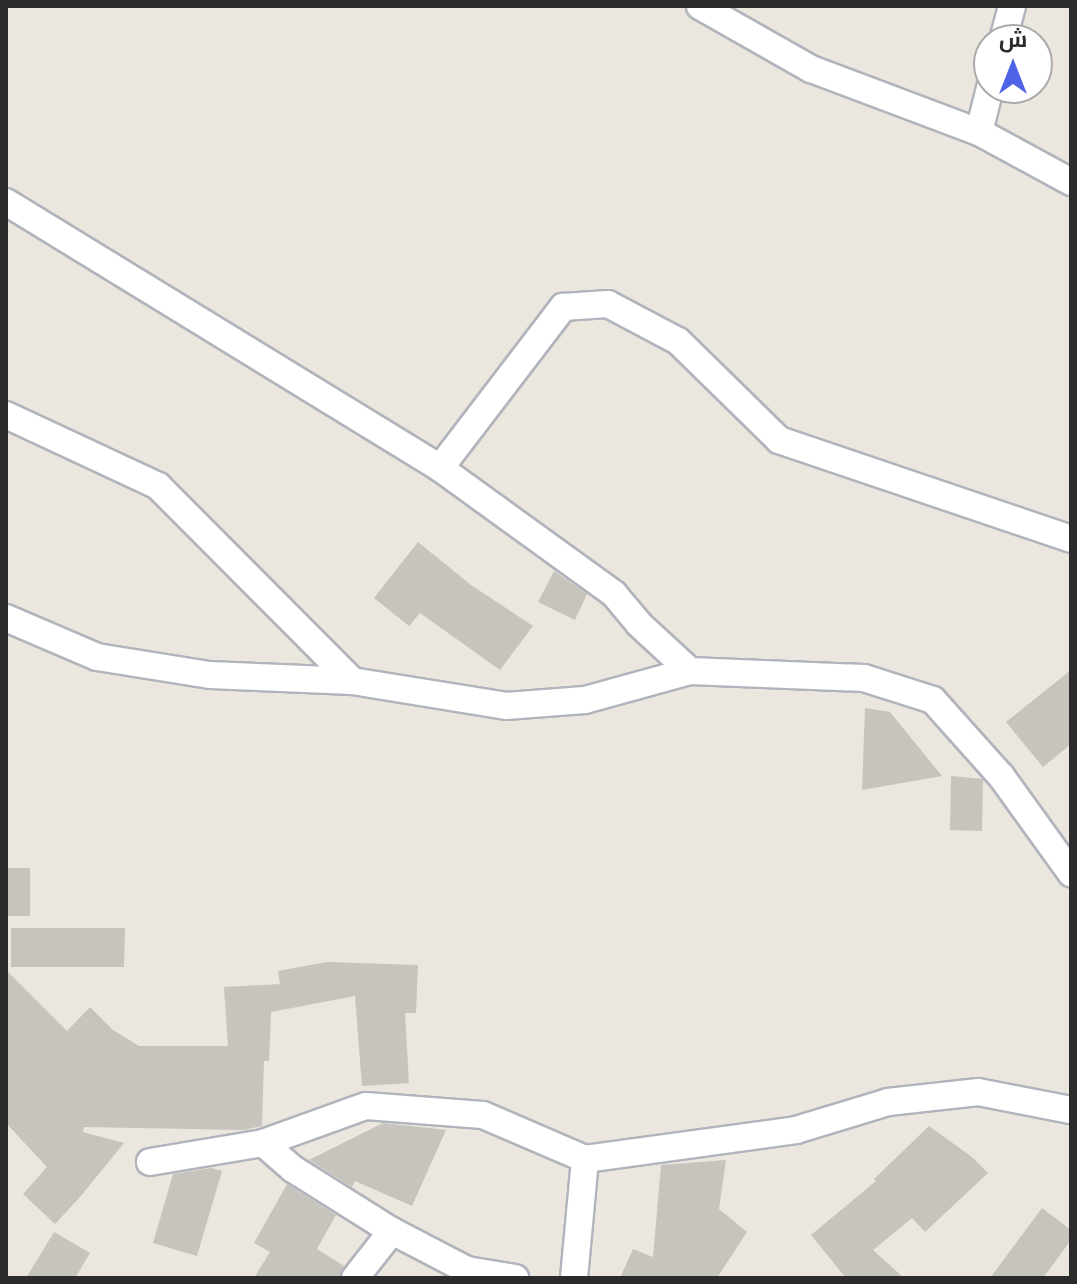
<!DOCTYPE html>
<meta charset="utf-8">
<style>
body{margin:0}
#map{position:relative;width:1077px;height:1284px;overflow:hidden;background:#ebe6de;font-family:Overpass,Cairo,sans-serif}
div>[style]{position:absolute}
.building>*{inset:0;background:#c7c4bd}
.roads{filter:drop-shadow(2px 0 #b2b4bd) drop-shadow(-2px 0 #b2b4bd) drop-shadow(0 2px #b2b4bd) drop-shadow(0 -2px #b2b4bd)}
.street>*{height:26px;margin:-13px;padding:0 13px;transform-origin:13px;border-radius:13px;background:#fff}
span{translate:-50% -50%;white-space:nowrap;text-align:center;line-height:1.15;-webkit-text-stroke:6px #fff;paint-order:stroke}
.frame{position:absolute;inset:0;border:8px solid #2b2b2b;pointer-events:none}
.north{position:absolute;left:973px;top:24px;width:80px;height:80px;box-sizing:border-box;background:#fff;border:2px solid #aaa;border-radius:50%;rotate:0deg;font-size:22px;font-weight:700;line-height:32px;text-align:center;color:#2b2b2b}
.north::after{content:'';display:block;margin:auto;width:28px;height:36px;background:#4f63e7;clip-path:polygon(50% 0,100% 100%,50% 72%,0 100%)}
</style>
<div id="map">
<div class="building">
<i style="clip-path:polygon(418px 542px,471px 585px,533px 626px,500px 670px,420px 613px,409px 626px,374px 598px)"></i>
<i style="clip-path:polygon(554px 571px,587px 594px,575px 620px,538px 602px)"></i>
<i style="clip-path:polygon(1071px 670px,1071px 744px,1043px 767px,1006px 722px)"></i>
<i style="clip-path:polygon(865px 708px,890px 712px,942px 776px,862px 790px)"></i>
<i style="clip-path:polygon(951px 776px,983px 779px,982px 831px,950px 830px)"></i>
<i style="clip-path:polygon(6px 868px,30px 868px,30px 916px,6px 916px)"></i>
<i style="clip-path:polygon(11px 928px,125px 928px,124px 967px,11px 967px)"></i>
<i style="clip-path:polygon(327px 962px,418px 965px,416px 1013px,405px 1013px,409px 1083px,362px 1086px,355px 996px,271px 1012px,269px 1061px,264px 1061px,262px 1126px,244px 1130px,84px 1127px,83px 1132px,124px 1143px,80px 1197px,55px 1224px,23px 1194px,47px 1167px,6px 1123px,6px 970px,67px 1031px,90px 1007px,113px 1030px,139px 1046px,228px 1046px,224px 987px,280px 984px,278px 971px)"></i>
<i style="clip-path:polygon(383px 1123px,446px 1130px,412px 1206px,355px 1181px,352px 1187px,309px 1160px)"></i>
<i style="clip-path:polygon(929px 1126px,972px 1157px,988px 1173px,925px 1232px,912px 1218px,873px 1250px,904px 1278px,846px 1278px,811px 1235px,876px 1181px,874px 1179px)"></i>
<i style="clip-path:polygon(726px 1160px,719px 1209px,747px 1232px,717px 1278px,620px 1278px,633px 1249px,653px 1257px,661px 1165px)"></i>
<i style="clip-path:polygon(211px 1168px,222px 1171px,197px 1256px,153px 1243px,173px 1174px)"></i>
<i style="clip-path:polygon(287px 1184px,336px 1215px,317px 1249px,344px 1266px,339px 1278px,254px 1278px,270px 1252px,254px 1243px)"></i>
<i style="clip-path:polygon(1042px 1208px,1071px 1230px,1071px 1240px,1043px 1278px,990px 1278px)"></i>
<i style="clip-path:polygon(54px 1232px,90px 1253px,75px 1278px,26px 1278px)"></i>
</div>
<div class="roads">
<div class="street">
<i style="left:700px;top:6px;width:128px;rotate:29.6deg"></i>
<i style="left:811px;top:69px;width:179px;rotate:20.6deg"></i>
<i style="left:979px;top:132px;width:105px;rotate:28.5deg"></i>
<i style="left:1003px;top:40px;width:35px;rotate:-75deg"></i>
<i style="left:979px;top:132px;width:45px;rotate:-76deg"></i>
<i style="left:6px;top:202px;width:509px;rotate:31.5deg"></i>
<i style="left:440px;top:468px;width:215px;rotate:35.9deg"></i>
<i style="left:614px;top:594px;width:39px;rotate:50deg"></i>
<i style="left:639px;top:624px;width:69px;rotate:42.7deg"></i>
<i style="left:6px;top:415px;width:168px;rotate:25deg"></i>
<i style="left:158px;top:486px;width:275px;rotate:45.1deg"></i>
<i style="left:440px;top:468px;width:203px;rotate:-52.6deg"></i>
<i style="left:563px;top:307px;width:45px;rotate:-3.8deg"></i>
<i style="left:608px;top:304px;width:79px;rotate:27.9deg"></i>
<i style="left:678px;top:341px;width:141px;rotate:44.4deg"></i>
<i style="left:779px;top:440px;width:308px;rotate:18.7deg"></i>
<i style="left:6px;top:618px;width:99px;rotate:23.2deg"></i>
<i style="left:97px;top:657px;width:114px;rotate:9.1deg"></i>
<i style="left:210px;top:675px;width:142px;rotate:2.4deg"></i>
<i style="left:352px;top:681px;width:156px;rotate:9.2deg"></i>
<i style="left:506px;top:706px;width:79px;rotate:-4.3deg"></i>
<i style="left:585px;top:700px;width:109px;rotate:-15.4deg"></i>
<i style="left:690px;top:671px;width:174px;rotate:2.3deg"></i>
<i style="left:864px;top:678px;width:72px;rotate:17.7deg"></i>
<i style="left:933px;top:700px;width:102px;rotate:48.2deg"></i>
<i style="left:1001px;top:776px;width:120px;rotate:54.2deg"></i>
<i style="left:263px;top:1143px;width:40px;rotate:41deg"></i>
<i style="left:293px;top:1169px;width:117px;rotate:32.1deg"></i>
<i style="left:392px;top:1231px;width:85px;rotate:27.5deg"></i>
<i style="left:467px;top:1270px;width:49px;rotate:9.5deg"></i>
<i style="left:150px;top:1162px;width:115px;rotate:-9.5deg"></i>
<i style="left:263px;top:1143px;width:109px;rotate:-19.8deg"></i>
<i style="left:366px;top:1106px;width:117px;rotate:4.4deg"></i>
<i style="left:483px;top:1115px;width:111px;rotate:23.3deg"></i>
<i style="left:585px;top:1159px;width:213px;rotate:-7.8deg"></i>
<i style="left:796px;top:1130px;width:96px;rotate:-16.9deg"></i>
<i style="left:888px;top:1102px;width:91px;rotate:-6.3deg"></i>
<i style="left:978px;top:1092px;width:95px;rotate:11deg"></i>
<i style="left:355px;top:1278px;width:60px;rotate:-51.8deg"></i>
<i style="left:574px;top:1278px;width:120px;rotate:-84.7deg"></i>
</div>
</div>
<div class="frame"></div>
<div class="north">ش</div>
</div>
